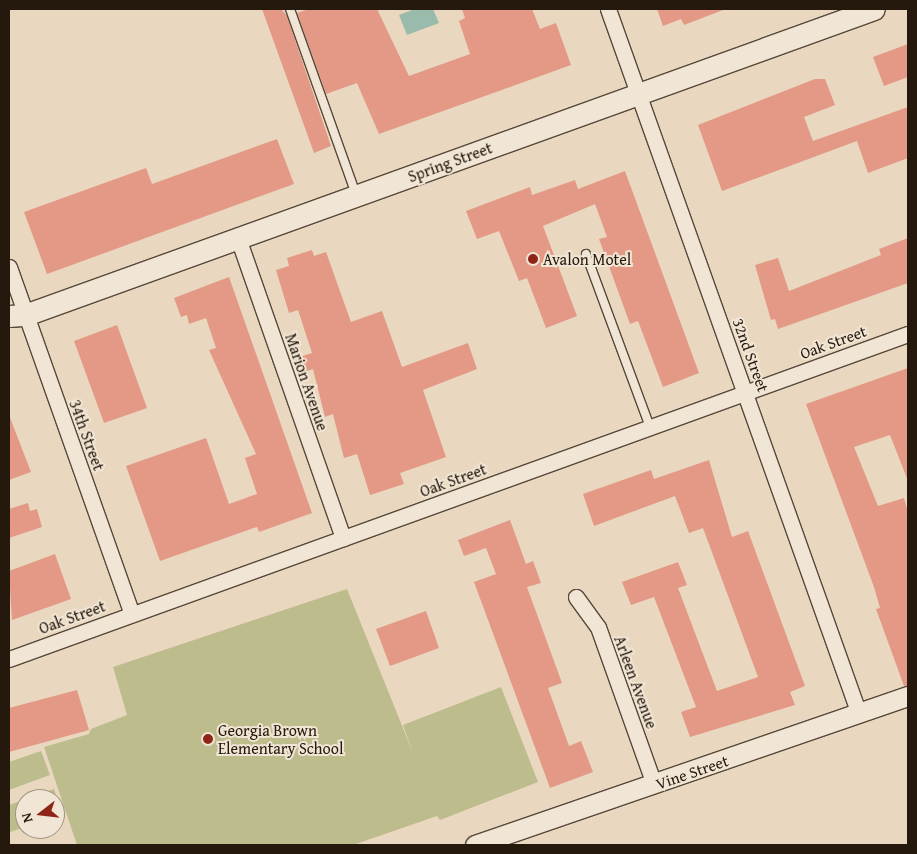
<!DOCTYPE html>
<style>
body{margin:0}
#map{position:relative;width:917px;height:854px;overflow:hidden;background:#e9d8bf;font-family:"Gentium Book Plus",serif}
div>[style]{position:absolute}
.green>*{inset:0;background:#bdbc8d}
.water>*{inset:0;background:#99bbac}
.building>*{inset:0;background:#e39985}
.roads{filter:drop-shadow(1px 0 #56483a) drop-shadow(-1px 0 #56483a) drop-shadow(0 1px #56483a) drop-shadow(0 -1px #56483a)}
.service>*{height:8px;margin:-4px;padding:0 4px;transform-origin:4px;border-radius:4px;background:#f1e6d5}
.minor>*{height:15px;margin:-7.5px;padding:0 7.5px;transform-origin:7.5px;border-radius:7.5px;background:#f1e6d5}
.tertiary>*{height:19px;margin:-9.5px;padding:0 9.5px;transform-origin:9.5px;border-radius:9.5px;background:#f1e6d5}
.secondary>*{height:21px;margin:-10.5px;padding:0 10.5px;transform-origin:10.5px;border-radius:10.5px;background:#f1e6d5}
.dots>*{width:14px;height:14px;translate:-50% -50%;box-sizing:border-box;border:2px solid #f1e6d5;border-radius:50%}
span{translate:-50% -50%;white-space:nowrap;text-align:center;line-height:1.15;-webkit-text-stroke:4px #f1e6d5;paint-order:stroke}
.street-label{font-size:16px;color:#25180d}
.poi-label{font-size:16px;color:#25180d}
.left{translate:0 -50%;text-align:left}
.frame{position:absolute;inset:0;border:10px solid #25180d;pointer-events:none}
.north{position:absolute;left:15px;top:789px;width:50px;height:50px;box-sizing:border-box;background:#f1e6d5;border:1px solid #9f9485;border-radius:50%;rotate:254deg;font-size:14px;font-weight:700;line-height:20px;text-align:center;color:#25180d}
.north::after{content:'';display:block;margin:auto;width:18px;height:22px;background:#8f2418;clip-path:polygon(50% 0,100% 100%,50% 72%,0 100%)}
</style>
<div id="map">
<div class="green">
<i style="clip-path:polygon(347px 589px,413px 753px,403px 725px,501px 687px,538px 782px,440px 820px,437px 816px,353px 845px,77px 845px,44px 747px,89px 734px,91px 729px,127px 715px,113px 667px)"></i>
<i style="clip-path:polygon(41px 751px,50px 775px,9px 790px,9px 762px)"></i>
<i style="clip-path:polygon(54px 789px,62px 814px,55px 816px,55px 799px,25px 799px,25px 827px,10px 832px,9px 805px)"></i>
</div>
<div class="water">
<i style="clip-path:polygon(415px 9px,433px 9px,439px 23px,407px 35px,399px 15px)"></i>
</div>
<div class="building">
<i style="clip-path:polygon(262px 9px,281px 9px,287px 16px,331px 146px,314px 153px)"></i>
<i style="clip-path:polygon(309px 9px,377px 9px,409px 76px,470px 54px,459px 21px,465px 18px,462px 9px,532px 9px,540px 29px,556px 23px,571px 65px,379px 134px,357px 83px,326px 94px,297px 13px)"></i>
<i style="clip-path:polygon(657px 9px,723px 9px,723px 10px,684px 25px,681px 19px,663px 26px)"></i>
<i style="clip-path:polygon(908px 44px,908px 77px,884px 86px,873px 57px)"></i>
<i style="clip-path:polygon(815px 79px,825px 79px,835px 105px,804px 117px,813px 141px,908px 107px,908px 158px,868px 173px,857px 141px,722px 191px,698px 125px)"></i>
<i style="clip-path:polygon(277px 139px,294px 184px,47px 274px,24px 212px,146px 168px,152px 184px)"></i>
<i style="clip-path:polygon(625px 171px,699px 373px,663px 387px,638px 321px,630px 324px,599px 239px,607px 237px,595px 204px,543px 226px,577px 316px,546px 328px,527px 278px,519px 281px,499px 231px,477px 239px,466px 211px,530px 187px,532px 195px,575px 180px,578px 189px)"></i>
<i style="clip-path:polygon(908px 238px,908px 283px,778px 329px,775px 319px,771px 320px,755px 265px,778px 258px,789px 291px,881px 255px,879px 249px)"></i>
<i style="clip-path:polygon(312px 250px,314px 256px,326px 252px,351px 322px,382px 311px,402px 367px,468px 343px,477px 369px,423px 390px,446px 457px,400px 473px,404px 484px,370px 495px,357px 454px,344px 458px,333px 414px,325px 417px,313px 369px,298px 374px,293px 359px,312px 353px,298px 310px,289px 313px,276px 270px,289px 266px,287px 258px)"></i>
<i style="clip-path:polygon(229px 277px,312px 513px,259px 532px,257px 527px,160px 561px,126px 466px,206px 438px,229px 504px,257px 494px,245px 458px,256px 454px,209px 350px,216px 348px,206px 318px,189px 324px,187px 315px,181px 317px,174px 298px)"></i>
<i style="clip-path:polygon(117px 325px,147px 408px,104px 423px,74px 341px)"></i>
<i style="clip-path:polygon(908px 368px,908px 481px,890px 435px,854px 447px,878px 506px,904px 498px,908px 512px,908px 685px,904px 686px,876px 609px,880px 608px,874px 587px,806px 404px)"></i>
<i style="clip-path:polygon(9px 415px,31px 472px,9px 480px)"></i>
<i style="clip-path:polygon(709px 460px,732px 537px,748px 531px,805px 686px,790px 692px,795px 705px,690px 737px,681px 712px,696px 707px,654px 597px,631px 605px,622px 582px,678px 562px,687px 585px,678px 588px,717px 691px,758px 677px,703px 528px,689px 533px,675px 496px,594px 526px,583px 494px,651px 470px,654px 479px)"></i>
<i style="clip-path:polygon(28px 503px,30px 511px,37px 509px,42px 527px,9px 538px,9px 509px)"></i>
<i style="clip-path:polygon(510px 520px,526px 564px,533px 561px,541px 583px,527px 587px,562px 683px,548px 688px,569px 746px,581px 741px,593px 772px,550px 788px,474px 582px,496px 574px,486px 548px,464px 556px,458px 540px)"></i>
<i style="clip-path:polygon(55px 554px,71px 599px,12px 620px,9px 571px)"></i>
<i style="clip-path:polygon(426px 611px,439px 648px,390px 666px,376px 629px)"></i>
<i style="clip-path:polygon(77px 690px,89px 730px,9px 752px,9px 708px)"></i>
</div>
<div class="roads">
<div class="service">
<i style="left:290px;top:9px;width:196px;rotate:70.4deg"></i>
<i style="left:586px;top:254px;width:184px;rotate:69.7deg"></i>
</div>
<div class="minor">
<i style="left:608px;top:9px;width:748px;rotate:70.4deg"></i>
<i style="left:238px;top:238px;width:318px;rotate:70.7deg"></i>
<i style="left:9px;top:267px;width:368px;rotate:70.5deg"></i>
<i style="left:576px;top:597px;width:37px;rotate:54deg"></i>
<i style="left:598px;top:627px;width:167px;rotate:70.4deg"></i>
<i style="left:9px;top:659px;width:956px;rotate:-19.88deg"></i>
</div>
<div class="tertiary">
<i style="left:475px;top:845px;width:458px;rotate:-19deg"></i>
</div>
<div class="secondary">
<i style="left:9px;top:316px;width:16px;rotate:-4deg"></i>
<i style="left:25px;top:315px;width:902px;rotate:-19.82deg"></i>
</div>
</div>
<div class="dots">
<i style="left:533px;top:259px;background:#8f2418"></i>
<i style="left:208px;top:739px;background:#8f2418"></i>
</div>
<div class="street-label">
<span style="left:450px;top:162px;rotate:-20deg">Spring Street</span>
<span style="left:833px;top:342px;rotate:-20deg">Oak Street</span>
<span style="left:751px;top:355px;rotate:70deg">32nd Street</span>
<span style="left:307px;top:382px;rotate:71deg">Marion Avenue</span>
<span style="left:87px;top:435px;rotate:70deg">34th Street</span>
<span style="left:453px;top:480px;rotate:-20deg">Oak Street</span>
<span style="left:72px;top:617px;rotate:-20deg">Oak Street</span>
<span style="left:636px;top:682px;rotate:70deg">Arleen Avenue</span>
<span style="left:692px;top:772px;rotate:-19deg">Vine Street</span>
</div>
<div class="poi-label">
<span class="left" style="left:543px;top:259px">Avalon Motel</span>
<span class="left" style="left:218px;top:739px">Georgia Brown<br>Elementary School</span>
</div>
<div class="frame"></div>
<div class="north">N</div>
</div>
